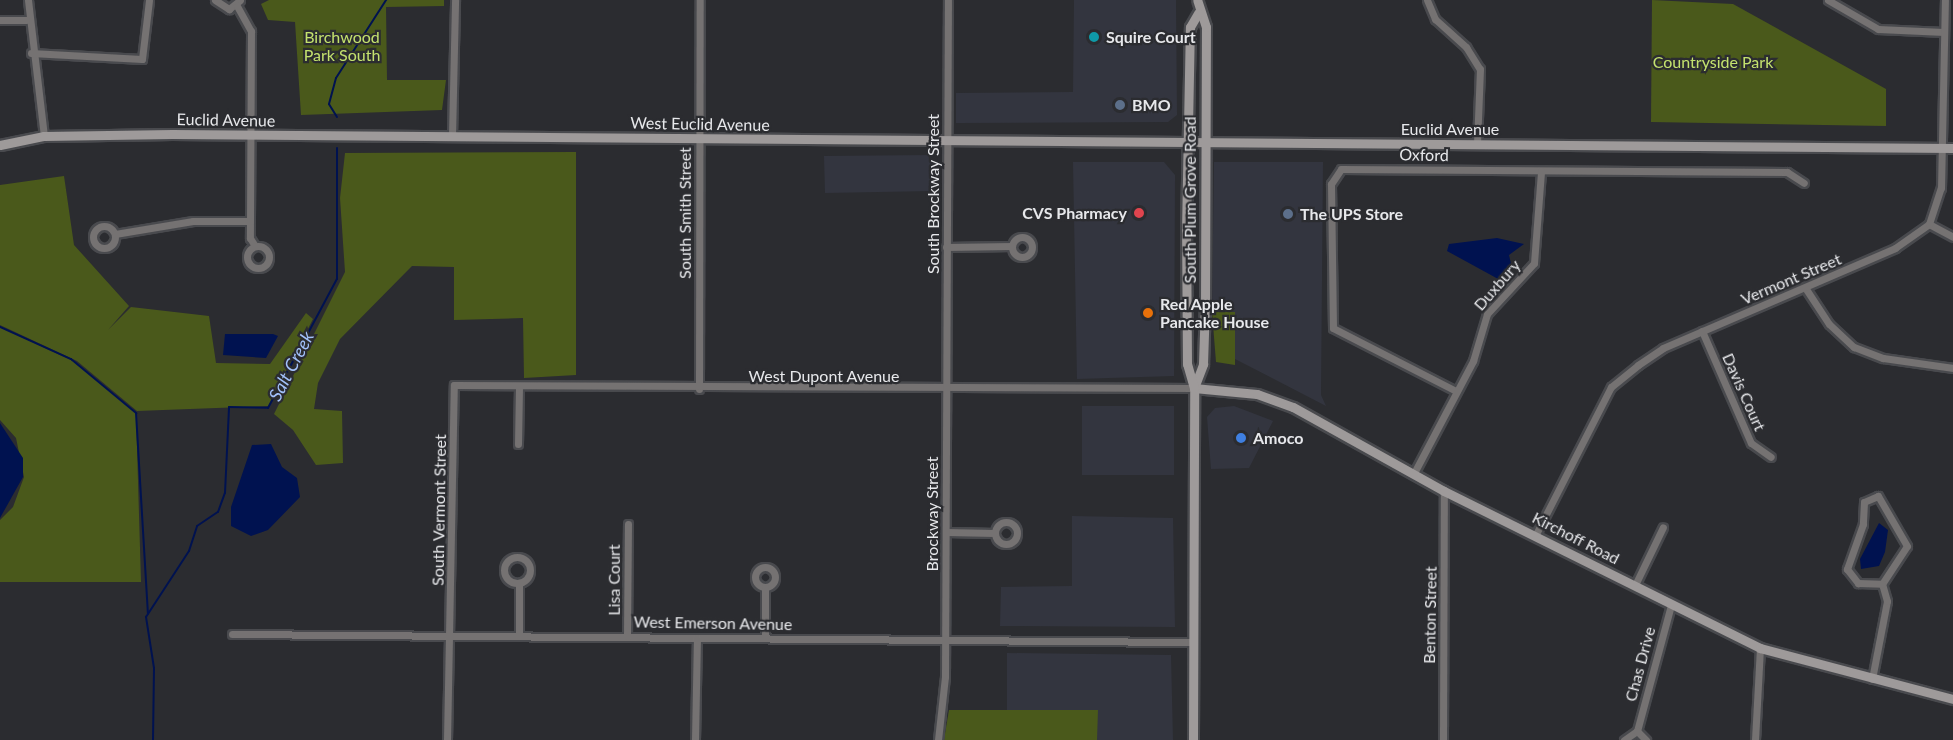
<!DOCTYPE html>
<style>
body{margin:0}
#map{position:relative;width:1953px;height:740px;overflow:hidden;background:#2b2c30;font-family:Lato,sans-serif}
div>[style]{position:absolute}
.built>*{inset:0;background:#33353f}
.green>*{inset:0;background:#4a591b}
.water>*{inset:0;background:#001250}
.stream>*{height:2px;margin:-1px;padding:0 1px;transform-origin:1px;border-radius:1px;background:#001250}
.roads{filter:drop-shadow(2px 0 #494a4e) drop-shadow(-2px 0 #494a4e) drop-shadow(0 2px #494a4e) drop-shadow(0 -2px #494a4e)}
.street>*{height:7px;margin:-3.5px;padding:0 3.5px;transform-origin:3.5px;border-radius:3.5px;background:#757272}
.street>.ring{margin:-3.5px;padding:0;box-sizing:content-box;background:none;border:7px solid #757272;border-radius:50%}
.secondary>*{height:9px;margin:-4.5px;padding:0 4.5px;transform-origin:4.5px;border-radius:4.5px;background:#9e9a9a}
.dots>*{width:16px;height:16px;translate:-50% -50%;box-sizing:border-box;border:3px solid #2b2c30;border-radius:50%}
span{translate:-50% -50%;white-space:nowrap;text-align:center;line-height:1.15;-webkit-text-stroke:4.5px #2b2c30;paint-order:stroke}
.park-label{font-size:16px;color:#c4e26e}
.poi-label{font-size:16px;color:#e7e8eb;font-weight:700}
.left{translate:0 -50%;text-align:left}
.right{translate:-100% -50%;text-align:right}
.street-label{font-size:16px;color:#e7e8eb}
.water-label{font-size:18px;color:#a2c1fa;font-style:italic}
</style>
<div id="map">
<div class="built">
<i style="clip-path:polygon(1074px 0,1176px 0,1177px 115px,1168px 122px,956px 123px,956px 93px,1073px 92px)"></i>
<i style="clip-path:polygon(931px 155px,933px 191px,825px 193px,824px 156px)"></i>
<i style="clip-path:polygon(1073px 162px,1164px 162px,1175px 175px,1174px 376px,1077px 379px)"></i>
<i style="clip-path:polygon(1214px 162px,1323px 162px,1321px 395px,1326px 406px,1235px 359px,1235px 312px,1212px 312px)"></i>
<i style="clip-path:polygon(1082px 406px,1174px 406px,1174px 475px,1082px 475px)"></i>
<i style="clip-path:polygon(1234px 406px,1273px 421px,1249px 468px,1211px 469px,1207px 417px,1215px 408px)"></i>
<i style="clip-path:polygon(1072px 516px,1173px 518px,1175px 627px,1000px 626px,1001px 587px,1072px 586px)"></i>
<i style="clip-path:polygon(1007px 653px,1171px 655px,1173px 740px,944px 740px,949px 710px,1007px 710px)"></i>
</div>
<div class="green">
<i style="clip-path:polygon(269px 0,444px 0,444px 6px,386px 7px,387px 80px,446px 80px,442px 110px,301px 115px,295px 22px,268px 20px,261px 4px)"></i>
<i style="clip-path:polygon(1652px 0,1733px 4px,1886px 89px,1886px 126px,1651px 122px)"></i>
<i style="clip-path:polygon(576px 152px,576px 375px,524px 378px,523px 318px,454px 320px,454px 267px,412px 266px,340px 339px,318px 383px,314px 409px,342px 411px,343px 463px,316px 465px,293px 430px,274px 414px,345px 272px,340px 198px,345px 153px)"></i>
<i style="clip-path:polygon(64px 176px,74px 245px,129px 306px,108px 330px,131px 307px,209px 316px,216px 363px,270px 364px,306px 313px,313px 319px,268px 406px,137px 411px,77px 361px,0 325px,0 185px)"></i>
<i style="clip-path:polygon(1212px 312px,1235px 312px,1235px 365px,1216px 362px)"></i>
<i style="clip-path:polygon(0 327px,75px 362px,136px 413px,141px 582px,0 582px,0 520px,13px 507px,24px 477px,16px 438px,0 420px)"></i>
<i style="clip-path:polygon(949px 710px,1098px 710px,1097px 740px,944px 740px)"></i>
</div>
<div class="water">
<i style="clip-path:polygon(1497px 238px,1524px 244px,1509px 255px,1512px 268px,1500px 280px,1447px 251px,1449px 244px)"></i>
<i style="clip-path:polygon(225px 334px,273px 334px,278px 336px,266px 358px,223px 355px)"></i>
<i style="clip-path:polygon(0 423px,23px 458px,23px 477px,0 518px)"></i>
<i style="clip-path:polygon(271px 444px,282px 467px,297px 478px,300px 497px,268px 530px,251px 536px,231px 526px,231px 507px,252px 445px)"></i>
<i style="clip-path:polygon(1879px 523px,1888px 530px,1885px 552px,1879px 566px,1861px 569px,1860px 559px)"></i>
</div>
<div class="stream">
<i style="left:337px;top:117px;width:15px;rotate:-122deg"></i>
<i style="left:329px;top:104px;width:27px;rotate:-75deg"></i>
<i style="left:336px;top:78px;width:93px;rotate:-57.3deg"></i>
<i style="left:0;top:327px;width:78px;rotate:24.3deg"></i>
<i style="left:71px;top:359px;width:85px;rotate:39.7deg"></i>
<i style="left:136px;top:413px;width:201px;rotate:86.6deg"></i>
<i style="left:153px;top:740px;width:72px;rotate:-89.2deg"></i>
<i style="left:154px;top:668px;width:52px;rotate:-98.9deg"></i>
<i style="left:146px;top:617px;width:79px;rotate:-56.9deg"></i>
<i style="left:189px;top:551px;width:26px;rotate:-72deg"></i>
<i style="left:197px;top:526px;width:25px;rotate:-34deg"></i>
<i style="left:218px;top:512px;width:20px;rotate:-70deg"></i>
<i style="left:225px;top:493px;width:86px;rotate:-87.3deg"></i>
<i style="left:229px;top:407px;width:39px;rotate:1deg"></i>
<i style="left:268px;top:408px;width:146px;rotate:-61.9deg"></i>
<i style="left:337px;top:279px;width:131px;rotate:-90deg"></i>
</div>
<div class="roads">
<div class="street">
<i style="left:28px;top:0;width:137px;rotate:83.3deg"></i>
<i style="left:215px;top:0;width:17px;rotate:33deg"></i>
<i style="left:229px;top:9px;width:14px;rotate:-39deg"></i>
<i style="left:1427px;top:0;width:21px;rotate:67deg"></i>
<i style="left:1435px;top:19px;width:42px;rotate:42.1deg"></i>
<i style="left:1466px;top:47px;width:26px;rotate:58deg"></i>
<i style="left:1480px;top:69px;width:75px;rotate:92.3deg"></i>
<i style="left:1828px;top:0;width:58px;rotate:30.1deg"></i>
<i style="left:1878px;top:29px;width:66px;rotate:2.6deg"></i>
<i style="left:237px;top:6px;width:29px;rotate:61deg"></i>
<i style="left:251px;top:31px;width:207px;rotate:90.3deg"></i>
<i style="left:250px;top:238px;width:9px;rotate:58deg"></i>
<i style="left:0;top:20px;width:26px"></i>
<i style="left:31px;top:53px;width:111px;rotate:3.1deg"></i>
<i style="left:142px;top:59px;width:59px;rotate:-83.2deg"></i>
<i style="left:452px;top:136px;width:136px;rotate:-88.7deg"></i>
<i style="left:1929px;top:224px;width:27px;rotate:28deg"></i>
<i class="ring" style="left:93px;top:226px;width:15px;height:15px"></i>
<i style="left:115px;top:234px;width:79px;rotate:-9.5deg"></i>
<i style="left:193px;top:221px;width:57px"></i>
<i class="ring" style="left:1012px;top:237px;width:13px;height:13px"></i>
<i class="ring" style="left:247px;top:246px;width:15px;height:15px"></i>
<i style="left:946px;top:247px;width:66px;rotate:-0.9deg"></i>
<i style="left:1806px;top:289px;width:42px;rotate:56.7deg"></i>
<i style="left:1829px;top:324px;width:34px;rotate:43deg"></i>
<i style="left:1854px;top:347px;width:31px;rotate:21deg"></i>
<i style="left:1883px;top:358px;width:71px;rotate:8.1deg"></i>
<i style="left:1702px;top:331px;width:122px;rotate:66.4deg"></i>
<i style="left:1751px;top:443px;width:24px;rotate:35deg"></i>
<i style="left:699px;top:389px;width:389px;rotate:-89.9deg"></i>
<i style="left:1456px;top:391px;width:138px;rotate:-152.9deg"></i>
<i style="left:1333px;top:328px;width:144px;rotate:-90.8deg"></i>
<i style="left:1331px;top:184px;width:18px;rotate:-56deg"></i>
<i style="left:1341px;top:169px;width:446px;rotate:0.4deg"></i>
<i style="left:1787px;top:172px;width:20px;rotate:33deg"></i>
<i style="left:518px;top:444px;width:58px;rotate:-89deg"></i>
<i style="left:1414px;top:473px;width:127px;rotate:-62.2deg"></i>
<i style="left:1473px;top:361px;width:49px;rotate:-73.4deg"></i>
<i style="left:1487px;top:314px;width:69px;rotate:-47.3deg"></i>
<i style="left:1534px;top:263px;width:92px;rotate:-85.6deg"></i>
<i class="ring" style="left:995px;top:522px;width:15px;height:15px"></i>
<i style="left:946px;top:532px;width:49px;rotate:1.2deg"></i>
<i style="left:1536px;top:534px;width:165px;rotate:-63deg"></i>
<i style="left:1611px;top:387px;width:35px;rotate:-39deg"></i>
<i style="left:1638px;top:365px;width:30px;rotate:-34deg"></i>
<i style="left:1663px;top:348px;width:253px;rotate:-23.3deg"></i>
<i style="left:1895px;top:248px;width:42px;rotate:-35.2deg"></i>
<i style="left:1929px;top:224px;width:38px;rotate:-72deg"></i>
<i style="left:1941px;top:188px;width:188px;rotate:-88.8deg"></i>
<i class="ring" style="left:504px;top:557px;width:19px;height:19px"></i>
<i class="ring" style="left:755px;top:567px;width:13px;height:13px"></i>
<i style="left:1635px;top:585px;width:64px;rotate:-64.2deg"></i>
<i style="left:765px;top:588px;width:50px;rotate:90deg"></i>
<i style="left:232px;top:634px;width:961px;rotate:0.48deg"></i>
<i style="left:519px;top:634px;width:51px;rotate:-90deg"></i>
<i style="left:627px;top:636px;width:112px;rotate:-89.5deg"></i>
<i style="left:1872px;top:679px;width:79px;rotate:-79.1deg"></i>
<i style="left:1887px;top:601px;width:18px;rotate:-106deg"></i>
<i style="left:1882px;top:584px;width:45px;rotate:-56.7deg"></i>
<i style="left:1907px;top:546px;width:58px;rotate:-120.1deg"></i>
<i style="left:1878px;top:496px;width:15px;rotate:157deg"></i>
<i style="left:1864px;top:502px;width:22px;rotate:93deg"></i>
<i style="left:1863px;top:524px;width:48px;rotate:109.6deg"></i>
<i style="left:1847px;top:569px;width:18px;rotate:52deg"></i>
<i style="left:1858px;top:583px;width:24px;rotate:2deg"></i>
<i style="left:1637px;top:731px;width:131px;rotate:-74.9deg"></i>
<i style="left:447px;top:740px;width:355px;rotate:-88.9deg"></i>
<i style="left:454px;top:385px;width:740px;rotate:0.23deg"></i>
<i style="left:695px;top:740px;width:102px;rotate:-88.9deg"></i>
<i style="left:938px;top:740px;width:63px;rotate:-83.7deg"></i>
<i style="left:945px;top:677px;width:677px;rotate:-89.75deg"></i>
<i style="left:1443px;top:740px;width:249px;rotate:-89.8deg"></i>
<i style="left:1624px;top:740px;width:16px;rotate:-35deg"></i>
<i style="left:1637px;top:731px;width:13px;rotate:45deg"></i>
<i style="left:1755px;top:740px;width:92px;rotate:-86.9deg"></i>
</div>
<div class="secondary">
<i style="left:0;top:145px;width:45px;rotate:-11.6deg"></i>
<i style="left:44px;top:136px;width:128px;rotate:-0.9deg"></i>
<i style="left:172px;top:134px;width:1781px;rotate:0.45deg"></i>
<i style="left:1194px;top:388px;width:63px;rotate:5.4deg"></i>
<i style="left:1257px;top:394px;width:38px;rotate:20deg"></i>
<i style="left:1293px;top:407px;width:173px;rotate:29.1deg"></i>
<i style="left:1444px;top:491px;width:353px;rotate:26.4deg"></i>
<i style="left:1760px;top:648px;width:200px;rotate:14.8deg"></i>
<i style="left:1194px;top:388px;width:26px;rotate:-69deg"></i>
<i style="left:1203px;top:364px;width:59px;rotate:-88.1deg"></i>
<i style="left:1205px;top:305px;width:278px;rotate:-89.8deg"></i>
<i style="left:1206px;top:27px;width:28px;rotate:-108deg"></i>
<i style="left:1193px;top:740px;width:352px;rotate:-89.8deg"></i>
<i style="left:1194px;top:388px;width:25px;rotate:-106deg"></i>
<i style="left:1187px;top:364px;width:133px;rotate:-90.4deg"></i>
<i style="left:1186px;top:231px;width:204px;rotate:-88.9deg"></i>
<i style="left:1190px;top:27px;width:16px;rotate:-60deg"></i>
</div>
</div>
<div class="dots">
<i style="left:1094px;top:37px;background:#0f9aa8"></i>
<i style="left:1120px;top:105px;background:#5c6f8a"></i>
<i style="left:1139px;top:213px;background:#e0444e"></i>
<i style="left:1288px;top:214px;background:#5c6f8a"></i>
<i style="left:1148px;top:313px;background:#e8710a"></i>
<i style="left:1241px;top:438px;background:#3f7fe0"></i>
</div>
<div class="park-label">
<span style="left:342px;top:46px">Birchwood<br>Park South</span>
<span style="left:1713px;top:62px">Countryside Park</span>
</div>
<div class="poi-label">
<span class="left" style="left:1106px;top:37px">Squire Court</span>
<span class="left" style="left:1132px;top:105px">BMO</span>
<span class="right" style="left:1127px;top:213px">CVS Pharmacy</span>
<span class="left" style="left:1300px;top:214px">The UPS Store</span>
<span class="left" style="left:1160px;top:313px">Red Apple<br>Pancake House</span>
<span class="left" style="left:1253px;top:438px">Amoco</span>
</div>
<div class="street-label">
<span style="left:226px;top:120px;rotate:1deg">Euclid Avenue</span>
<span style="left:700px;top:124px;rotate:1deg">West Euclid Avenue</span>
<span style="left:1450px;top:129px">Euclid Avenue</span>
<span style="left:1424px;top:155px;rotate:1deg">Oxford</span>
<span style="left:933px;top:194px;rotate:-90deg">South Brockway Street</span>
<span style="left:1190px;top:200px;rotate:-90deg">South Plum Grove Road</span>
<span style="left:685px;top:213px;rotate:-90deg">South Smith Street</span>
<span style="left:1791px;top:279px;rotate:-23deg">Vermont Street</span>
<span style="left:1497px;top:285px;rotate:-49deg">Duxbury</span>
<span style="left:824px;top:376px">West Dupont Avenue</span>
<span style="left:1744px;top:392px;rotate:66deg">Davis Court</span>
<span style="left:439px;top:510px;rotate:-89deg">South Vermont Street</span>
<span style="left:932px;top:514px;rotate:-90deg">Brockway Street</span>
<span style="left:1576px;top:538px;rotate:27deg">Kirchoff Road</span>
<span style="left:614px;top:580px;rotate:-90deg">Lisa Court</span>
<span style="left:1430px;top:615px;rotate:-89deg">Benton Street</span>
<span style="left:713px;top:623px;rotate:1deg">West Emerson Avenue</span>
<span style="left:1640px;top:664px;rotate:-75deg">Chas Drive</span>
</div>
<div class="water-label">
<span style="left:291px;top:366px;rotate:-62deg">Salt Creek</span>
</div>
</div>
